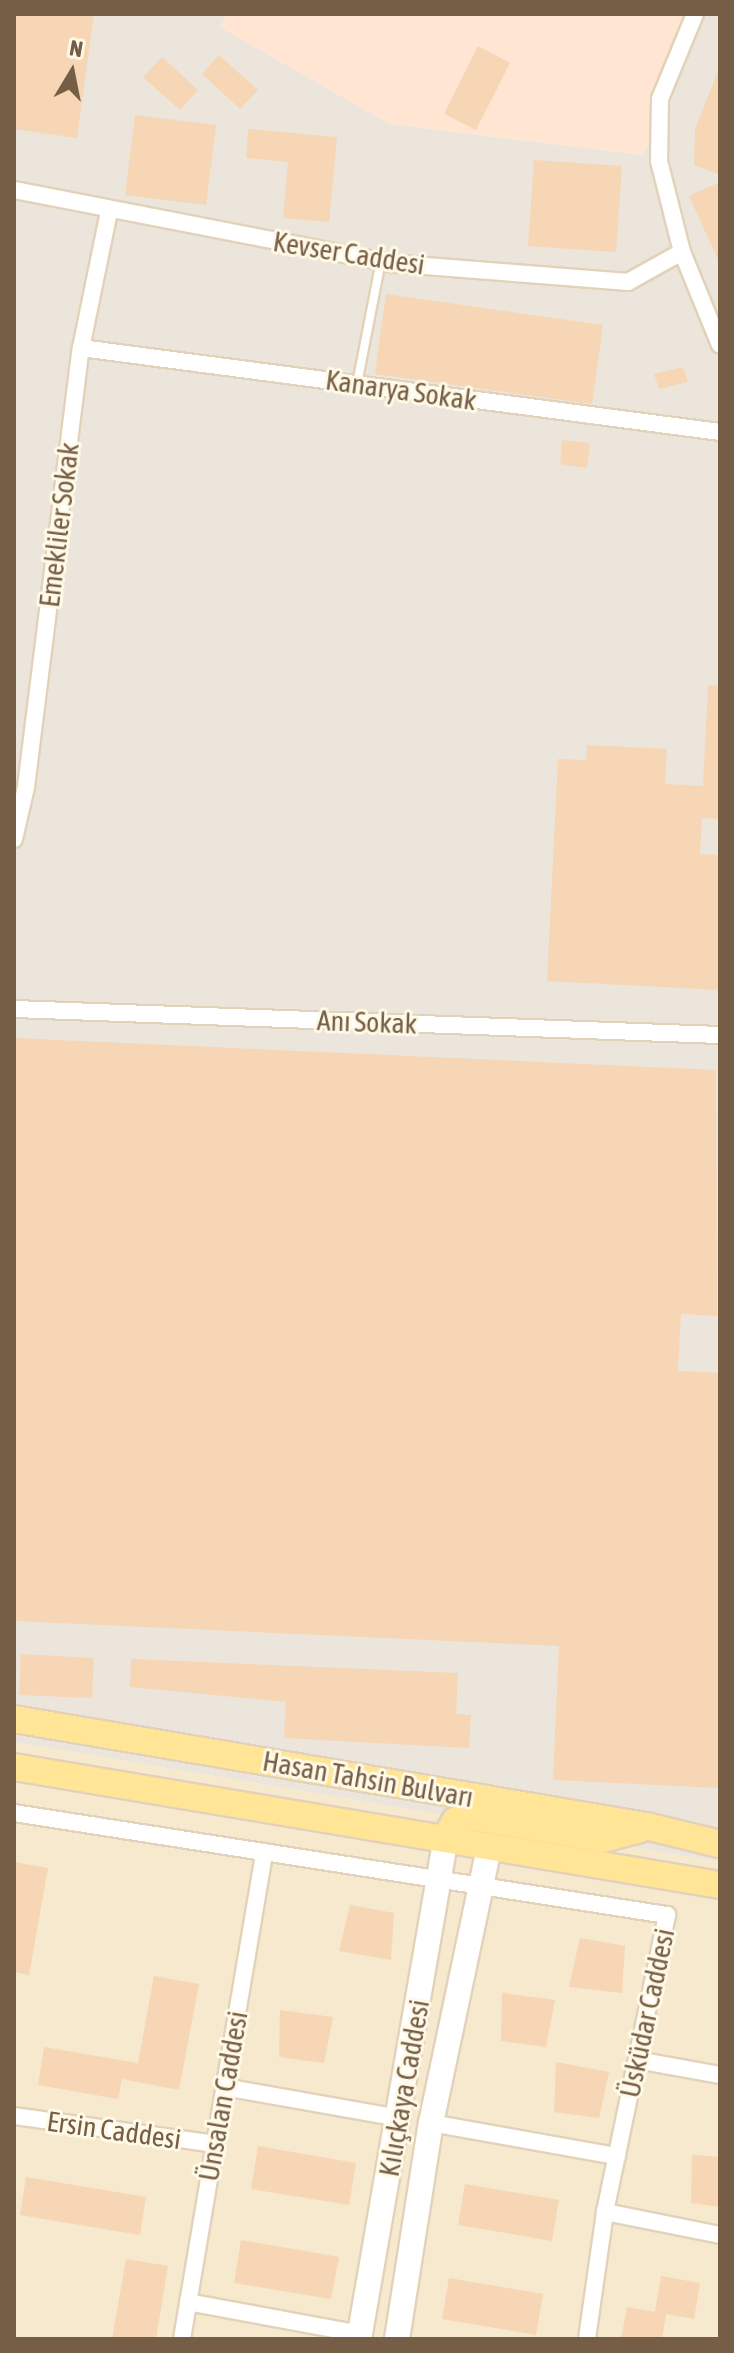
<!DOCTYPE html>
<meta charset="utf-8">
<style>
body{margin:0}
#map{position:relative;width:734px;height:2353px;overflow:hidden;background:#fef6df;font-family:"Asap Condensed",sans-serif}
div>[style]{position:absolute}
.residential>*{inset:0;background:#f6e9cd}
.commercial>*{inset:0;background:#ffe5d2}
.industrial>*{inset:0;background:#ece5db}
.building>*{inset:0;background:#f6d6b4}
.roads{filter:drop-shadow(2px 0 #e3d2ba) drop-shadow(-2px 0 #e3d2ba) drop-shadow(0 2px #e3d2ba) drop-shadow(0 -2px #e3d2ba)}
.lane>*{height:8px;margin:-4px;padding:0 4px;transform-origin:4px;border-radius:4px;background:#fff}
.street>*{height:16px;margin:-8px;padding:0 8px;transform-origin:8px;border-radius:8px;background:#fff}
.secondary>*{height:24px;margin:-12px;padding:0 12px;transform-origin:12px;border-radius:12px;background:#fff}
.primary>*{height:26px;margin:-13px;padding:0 13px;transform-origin:13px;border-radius:13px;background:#ffe595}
span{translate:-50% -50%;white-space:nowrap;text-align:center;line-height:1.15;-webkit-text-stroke:6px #fff9e7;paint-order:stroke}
.street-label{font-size:28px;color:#765d45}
.frame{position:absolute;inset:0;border:16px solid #765d45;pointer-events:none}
.north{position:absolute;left:32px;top:32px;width:80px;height:80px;-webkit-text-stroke:6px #fff9e7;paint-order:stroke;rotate:10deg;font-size:22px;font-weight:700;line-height:32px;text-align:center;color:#765d45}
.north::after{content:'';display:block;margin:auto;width:28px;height:36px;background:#765d45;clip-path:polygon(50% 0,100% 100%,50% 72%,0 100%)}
</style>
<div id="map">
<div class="residential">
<i style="clip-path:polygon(14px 1742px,720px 1862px,720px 2339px,14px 2339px)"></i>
</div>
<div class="commercial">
<i style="clip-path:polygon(228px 14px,704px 14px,643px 155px,390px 124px,220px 27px)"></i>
</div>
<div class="industrial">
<i style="clip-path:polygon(14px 14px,228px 14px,220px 27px,390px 124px,643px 155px,704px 14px,720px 14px,720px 1862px,14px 1742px)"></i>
</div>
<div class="building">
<i style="clip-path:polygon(14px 14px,94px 14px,77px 138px,14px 129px)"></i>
<i style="clip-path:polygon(478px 46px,510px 63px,476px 130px,444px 114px)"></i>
<i style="clip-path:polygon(219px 55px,258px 90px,240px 109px,202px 74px)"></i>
<i style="clip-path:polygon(162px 57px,198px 90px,180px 110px,143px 77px)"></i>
<i style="clip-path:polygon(720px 66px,720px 175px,694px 165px,695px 129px)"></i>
<i style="clip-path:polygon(135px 115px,216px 125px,206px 205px,125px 195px)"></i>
<i style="clip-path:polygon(248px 129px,337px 137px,329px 222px,283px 218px,288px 162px,246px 158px)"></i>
<i style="clip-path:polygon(534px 160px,622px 166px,616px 252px,528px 246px)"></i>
<i style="clip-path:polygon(720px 182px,720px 264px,689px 196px)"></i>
<i style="clip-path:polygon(386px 294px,603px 325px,592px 404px,375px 374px)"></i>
<i style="clip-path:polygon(683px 367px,688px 382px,659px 389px,654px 374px)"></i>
<i style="clip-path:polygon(562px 440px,590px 443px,587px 468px,560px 464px)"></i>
<i style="clip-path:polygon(708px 685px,720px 686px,720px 819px,702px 818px,700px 854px,720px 855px,720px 990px,547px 981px,558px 759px,586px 760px,587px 745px,667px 749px,665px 784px,703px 786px)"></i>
<i style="clip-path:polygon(14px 1038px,716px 1070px,717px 1316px,681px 1314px,678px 1371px,720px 1373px,720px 1788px,553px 1780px,559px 1646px,14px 1621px)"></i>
<i style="clip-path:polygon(21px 1654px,94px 1658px,92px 1698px,19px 1695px)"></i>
<i style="clip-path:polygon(131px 1659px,458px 1673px,456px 1714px,471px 1715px,469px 1748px,284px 1738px,286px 1702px,130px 1687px)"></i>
<i style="clip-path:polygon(14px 1862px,48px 1868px,29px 1975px,14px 1972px)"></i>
<i style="clip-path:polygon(350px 1905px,394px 1913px,391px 1960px,339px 1951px)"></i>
<i style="clip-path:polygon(580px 1938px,625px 1946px,622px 1993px,569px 1987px)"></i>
<i style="clip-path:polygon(154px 1976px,199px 1984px,179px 2090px,122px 2079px,118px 2099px,38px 2085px,44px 2047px,138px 2063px)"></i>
<i style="clip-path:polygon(502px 1993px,555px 2000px,546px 2047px,501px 2041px)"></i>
<i style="clip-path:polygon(280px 2010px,333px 2017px,324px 2063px,279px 2057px)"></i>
<i style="clip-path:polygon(556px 2062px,609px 2072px,599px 2118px,554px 2112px)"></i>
<i style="clip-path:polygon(258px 2146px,356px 2163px,349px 2205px,251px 2189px)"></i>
<i style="clip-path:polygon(692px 2155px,720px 2157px,720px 2207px,691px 2203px)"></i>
<i style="clip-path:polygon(26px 2177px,146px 2197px,140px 2235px,20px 2215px)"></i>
<i style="clip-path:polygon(465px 2184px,559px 2200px,552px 2241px,458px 2225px)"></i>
<i style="clip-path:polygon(241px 2240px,339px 2257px,331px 2299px,234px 2283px)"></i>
<i style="clip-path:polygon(126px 2259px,168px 2266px,156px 2339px,112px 2339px)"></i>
<i style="clip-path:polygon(661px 2276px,700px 2283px,694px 2319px,666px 2314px,662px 2339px,621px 2339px,627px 2307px,655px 2312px)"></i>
<i style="clip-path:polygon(449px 2278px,543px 2294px,536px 2335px,442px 2319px)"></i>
</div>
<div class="roads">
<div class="lane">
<i style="left:357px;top:384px;width:125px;rotate:-79deg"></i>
</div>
<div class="street">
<i style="left:695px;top:14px;width:92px;rotate:112.4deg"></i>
<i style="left:660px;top:99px;width:62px;rotate:90.9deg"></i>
<i style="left:659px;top:161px;width:94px;rotate:75.8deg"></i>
<i style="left:682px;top:252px;width:100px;rotate:67.8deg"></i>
<i style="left:14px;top:190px;width:381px;rotate:11deg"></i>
<i style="left:388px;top:263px;width:241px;rotate:4.5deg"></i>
<i style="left:628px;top:282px;width:62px;rotate:-29.1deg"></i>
<i style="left:81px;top:348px;width:644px;rotate:7.49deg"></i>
<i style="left:14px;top:839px;width:53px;rotate:-77deg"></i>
<i style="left:26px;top:787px;width:442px;rotate:-82.9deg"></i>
<i style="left:81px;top:348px;width:139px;rotate:-78.4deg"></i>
<i style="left:14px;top:1009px;width:706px;rotate:2.11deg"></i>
<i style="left:14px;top:1813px;width:661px;rotate:8.88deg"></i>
<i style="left:667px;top:1915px;width:303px;rotate:101.8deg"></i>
<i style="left:605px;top:2212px;width:128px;rotate:98.1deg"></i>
<i style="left:637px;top:2060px;width:84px;rotate:10.2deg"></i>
<i style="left:224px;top:2087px;width:178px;rotate:10deg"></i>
<i style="left:14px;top:2116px;width:203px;rotate:7.9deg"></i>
<i style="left:431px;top:2123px;width:189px;rotate:10.1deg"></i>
<i style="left:605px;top:2212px;width:117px;rotate:11.3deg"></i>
<i style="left:188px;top:2302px;width:175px;rotate:10.5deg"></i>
<i style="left:182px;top:2339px;width:494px;rotate:-80.4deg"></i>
</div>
<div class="secondary">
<i style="left:359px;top:2339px;width:509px;rotate:-80.17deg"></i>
<i style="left:397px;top:2339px;width:219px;rotate:-81.1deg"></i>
<i style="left:431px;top:2123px;width:282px;rotate:-78.1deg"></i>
</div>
<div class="primary">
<i style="left:14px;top:1719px;width:641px;rotate:9.61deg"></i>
<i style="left:646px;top:1826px;width:76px;rotate:13.7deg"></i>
<i style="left:14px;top:1767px;width:716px;rotate:9.49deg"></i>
<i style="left:446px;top:1837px;width:18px;rotate:-61deg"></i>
<i style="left:455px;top:1821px;width:13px;rotate:-23deg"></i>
<i style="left:467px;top:1816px;width:138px;rotate:9.6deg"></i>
<i style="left:603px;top:1839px;width:38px;rotate:-15deg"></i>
</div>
</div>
<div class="street-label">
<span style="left:349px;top:253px;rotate:9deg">Kevser Caddesi</span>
<span style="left:401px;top:390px;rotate:8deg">Kanarya Sokak</span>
<span style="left:59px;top:525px;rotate:-83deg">Emekliler Sokak</span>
<span style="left:367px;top:1022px;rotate:2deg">Anı Sokak</span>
<span style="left:368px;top:1779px;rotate:10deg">Hasan Tahsin Bulvarı</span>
<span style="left:647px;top:2013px;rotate:-78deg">Üsküdar Caddesi</span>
<span style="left:404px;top:2088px;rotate:-80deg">Kılıçkaya Caddesi</span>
<span style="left:223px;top:2096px;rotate:-80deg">Ünsalan Caddesi</span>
<span style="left:114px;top:2130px;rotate:8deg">Ersin Caddesi</span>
</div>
<div class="frame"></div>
<div class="north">N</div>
</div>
